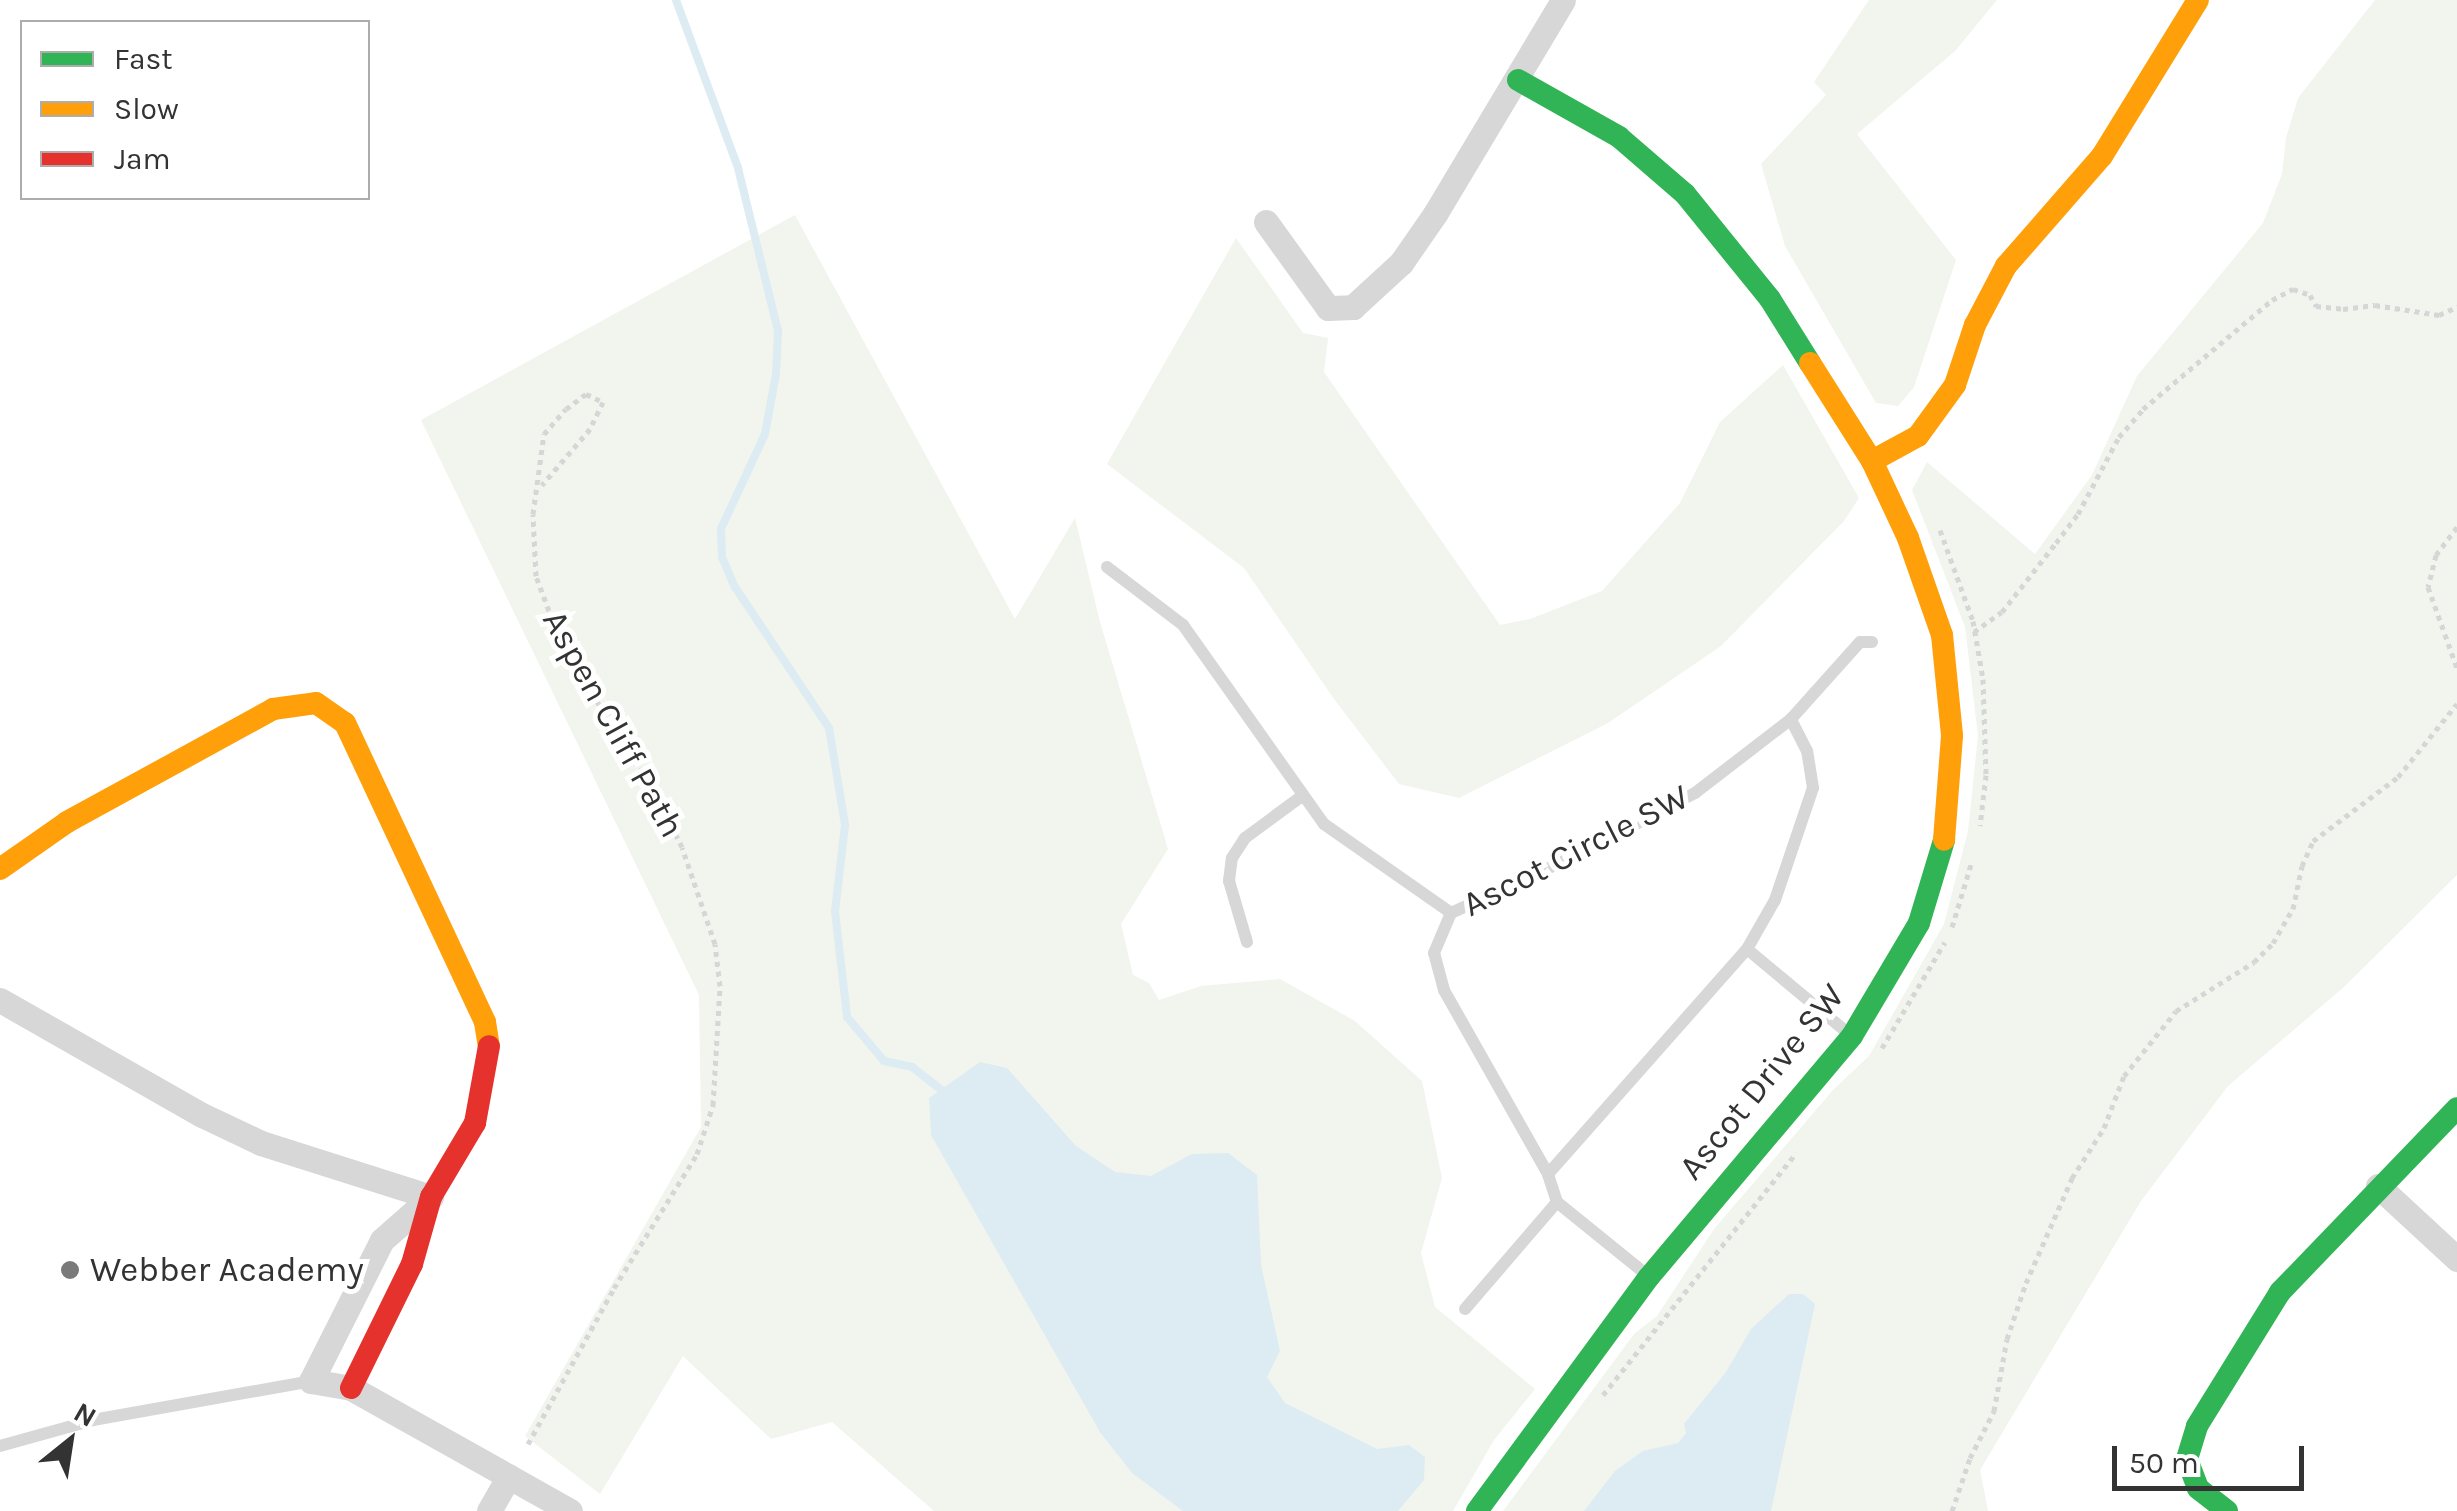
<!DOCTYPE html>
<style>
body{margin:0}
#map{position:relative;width:2457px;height:1511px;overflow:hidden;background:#fff;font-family:Karla,sans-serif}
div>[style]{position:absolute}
.green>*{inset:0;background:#f1f5ed}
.water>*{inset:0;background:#ddebf3}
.stream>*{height:8px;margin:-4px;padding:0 4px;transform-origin:4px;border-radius:4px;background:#ddebf3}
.path>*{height:5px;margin-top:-2.5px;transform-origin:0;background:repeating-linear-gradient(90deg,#d6d6d6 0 5px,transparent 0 10px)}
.lane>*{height:12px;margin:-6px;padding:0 6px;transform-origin:6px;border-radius:6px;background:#d7d7d7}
.street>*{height:25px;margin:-12.5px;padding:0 12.5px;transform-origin:12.5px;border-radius:12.5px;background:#d7d7d7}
.fast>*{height:22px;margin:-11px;padding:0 11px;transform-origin:11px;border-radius:11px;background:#30b455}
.slow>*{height:22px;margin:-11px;padding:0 11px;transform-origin:11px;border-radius:11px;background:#ff9f0a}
.jam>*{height:22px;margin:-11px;padding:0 11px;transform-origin:11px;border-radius:11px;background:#e5322d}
.dots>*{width:28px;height:28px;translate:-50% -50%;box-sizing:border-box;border:5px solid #fff;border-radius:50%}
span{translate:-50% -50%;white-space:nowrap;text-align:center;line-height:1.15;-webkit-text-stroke:10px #fff;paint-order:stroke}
.street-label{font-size:35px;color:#333}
.poi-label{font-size:35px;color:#333}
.left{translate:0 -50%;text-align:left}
.legend{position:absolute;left:20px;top:20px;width:350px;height:180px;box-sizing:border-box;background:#fff;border:2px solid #adadad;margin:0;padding:12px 18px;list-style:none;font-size:30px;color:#333}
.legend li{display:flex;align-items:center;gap:20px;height:50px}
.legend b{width:50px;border:2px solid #adadad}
.north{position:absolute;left:20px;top:1391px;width:100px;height:100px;-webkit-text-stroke:8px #fff;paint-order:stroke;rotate:30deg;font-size:28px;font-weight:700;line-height:40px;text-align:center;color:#333}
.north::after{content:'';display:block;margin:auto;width:35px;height:45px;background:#333;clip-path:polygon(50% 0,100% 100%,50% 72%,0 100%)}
.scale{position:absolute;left:2112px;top:1446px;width:192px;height:45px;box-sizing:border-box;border:5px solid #333;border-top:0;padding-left:12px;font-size:30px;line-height:35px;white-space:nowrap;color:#333;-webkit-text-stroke:8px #fff;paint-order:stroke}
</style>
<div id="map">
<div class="green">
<i style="clip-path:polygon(1869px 0,1997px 0,1955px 51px,1857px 134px,1956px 260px,1914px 387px,1898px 406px,1876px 403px,1785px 246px,1761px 164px,1826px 95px,1814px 82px)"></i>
<i style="clip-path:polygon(2375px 0,2457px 0,2457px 875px,2344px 987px,2228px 1086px,2141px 1201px,1980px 1470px,1988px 1511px,1503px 1511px,1634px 1334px,1657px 1316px,1714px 1229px,1833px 1090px,1869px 1056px,1944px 924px,1968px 831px,1978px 736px,1965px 627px,1912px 490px,1927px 462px,2035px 554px,2092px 475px,2137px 376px,2263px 223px,2282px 174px,2286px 138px,2298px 98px)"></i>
<i style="clip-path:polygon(795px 215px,1015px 619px,1075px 518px,1100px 622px,1168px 849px,1121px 924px,1133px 975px,1149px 983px,1159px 1000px,1201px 986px,1280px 979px,1355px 1021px,1422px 1081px,1442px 1178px,1421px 1253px,1435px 1307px,1535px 1389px,1494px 1440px,1453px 1511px,934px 1511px,832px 1422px,771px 1439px,683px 1356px,600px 1494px,525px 1436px,701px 1127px,699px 995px,421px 420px)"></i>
<i style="clip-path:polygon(1236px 238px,1303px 333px,1328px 338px,1324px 372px,1500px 625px,1530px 619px,1602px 591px,1680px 503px,1720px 422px,1783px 365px,1859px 498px,1844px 521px,1721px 646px,1608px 723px,1459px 798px,1399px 784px,1334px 699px,1244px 568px,1107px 464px)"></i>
</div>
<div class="water">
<i style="clip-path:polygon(980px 1062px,1007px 1068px,1076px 1146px,1115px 1172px,1151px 1176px,1192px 1154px,1228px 1153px,1257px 1175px,1261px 1265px,1280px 1351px,1267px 1377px,1285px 1403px,1377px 1449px,1409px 1445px,1425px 1457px,1424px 1480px,1398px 1511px,1183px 1511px,1132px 1473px,1100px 1432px,931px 1135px,929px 1098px)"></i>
<i style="clip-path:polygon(1789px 1294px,1803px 1294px,1815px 1304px,1771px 1511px,1584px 1511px,1615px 1471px,1643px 1451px,1678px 1443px,1686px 1433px,1684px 1424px,1726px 1372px,1751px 1329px)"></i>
</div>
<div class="stream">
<i style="left:676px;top:0;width:179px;rotate:69.7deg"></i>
<i style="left:738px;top:168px;width:168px;rotate:76.2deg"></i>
<i style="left:778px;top:331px;width:43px;rotate:92.7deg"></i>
<i style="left:776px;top:374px;width:61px;rotate:100.4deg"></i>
<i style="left:765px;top:434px;width:105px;rotate:114.9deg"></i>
<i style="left:721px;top:529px;width:28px;rotate:88deg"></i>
<i style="left:722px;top:557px;width:33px;rotate:67deg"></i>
<i style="left:735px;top:587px;width:169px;rotate:56.3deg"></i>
<i style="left:829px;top:728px;width:98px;rotate:80.6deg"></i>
<i style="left:845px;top:825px;width:87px;rotate:96.6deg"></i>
<i style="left:835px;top:911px;width:107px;rotate:83.5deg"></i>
<i style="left:847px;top:1017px;width:57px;rotate:49.9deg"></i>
<i style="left:884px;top:1061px;width:29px;rotate:12deg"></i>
<i style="left:912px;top:1067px;width:39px;rotate:38deg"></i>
</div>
<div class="path">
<i style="left:2457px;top:527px;width:35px;rotate:127deg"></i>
<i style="left:2436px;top:555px;width:33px;rotate:104deg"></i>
<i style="left:2428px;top:587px;width:86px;rotate:70.3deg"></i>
<i style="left:1940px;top:530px;width:97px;rotate:70.1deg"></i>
<i style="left:1973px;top:621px;width:59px;rotate:80.2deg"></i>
<i style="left:1983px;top:679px;width:96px;rotate:88.2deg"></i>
<i style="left:1986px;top:775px;width:51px;rotate:96.7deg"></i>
<i style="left:1974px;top:632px;width:34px;rotate:-36deg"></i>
<i style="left:2002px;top:612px;width:88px;rotate:-52deg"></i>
<i style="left:2056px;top:543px;width:36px;rotate:-53deg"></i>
<i style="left:2078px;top:514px;width:87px;rotate:-62deg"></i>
<i style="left:2119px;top:437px;width:37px;rotate:-49deg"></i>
<i style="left:2143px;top:409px;width:169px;rotate:-40.2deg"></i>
<i style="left:2272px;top:300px;width:24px;rotate:-28deg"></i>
<i style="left:2293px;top:289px;width:18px;rotate:19deg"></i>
<i style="left:2310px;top:295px;width:13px;rotate:61deg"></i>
<i style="left:2316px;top:306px;width:27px;rotate:6deg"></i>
<i style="left:2343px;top:309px;width:32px;rotate:-7deg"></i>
<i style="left:2375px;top:305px;width:65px;rotate:8.9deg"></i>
<i style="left:2439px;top:315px;width:20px;rotate:-24deg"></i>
<i style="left:1952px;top:927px;width:69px;rotate:-73.1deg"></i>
<i style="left:1882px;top:1048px;width:123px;rotate:-59.3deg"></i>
<i style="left:1603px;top:1395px;width:310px;rotate:-51.4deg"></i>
<i style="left:528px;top:1444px;width:178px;rotate:-61.1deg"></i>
<i style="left:614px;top:1288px;width:158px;rotate:-58.2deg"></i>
<i style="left:697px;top:1154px;width:52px;rotate:-71.9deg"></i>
<i style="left:713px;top:1105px;width:119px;rotate:-86.6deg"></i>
<i style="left:720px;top:986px;width:42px;rotate:-96.8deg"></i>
<i style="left:715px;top:944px;width:102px;rotate:-108.8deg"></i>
<i style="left:682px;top:847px;width:65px;rotate:-116.6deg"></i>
<i style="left:653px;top:789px;width:167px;rotate:-122.6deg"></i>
<i style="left:563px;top:648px;width:77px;rotate:-110.6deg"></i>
<i style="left:536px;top:576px;width:62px;rotate:-92.8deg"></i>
<i style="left:533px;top:514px;width:81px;rotate:-82.2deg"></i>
<i style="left:544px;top:434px;width:33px;rotate:-49deg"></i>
<i style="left:566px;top:409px;width:25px;rotate:-37deg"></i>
<i style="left:586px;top:394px;width:19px;rotate:25deg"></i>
<i style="left:603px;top:402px;width:30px;rotate:116deg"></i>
<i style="left:590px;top:429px;width:74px;rotate:130.6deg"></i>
<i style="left:1952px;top:1511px;width:56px;rotate:-71.2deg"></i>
<i style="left:1970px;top:1458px;width:53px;rotate:-62.9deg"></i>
<i style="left:1994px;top:1411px;width:73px;rotate:-79.8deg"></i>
<i style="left:2007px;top:1339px;width:59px;rotate:-71.3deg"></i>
<i style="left:2026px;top:1283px;width:115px;rotate:-66.3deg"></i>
<i style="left:2072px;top:1178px;width:59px;rotate:-57.4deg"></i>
<i style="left:2104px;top:1128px;width:56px;rotate:-69deg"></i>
<i style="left:2124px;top:1076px;width:83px;rotate:-51.3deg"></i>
<i style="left:2176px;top:1011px;width:92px;rotate:-32.1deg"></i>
<i style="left:2254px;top:962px;width:27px;rotate:-45deg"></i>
<i style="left:2273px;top:943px;width:39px;rotate:-60deg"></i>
<i style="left:2293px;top:909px;width:44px;rotate:-78.2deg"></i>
<i style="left:2302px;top:866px;width:27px;rotate:-66deg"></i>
<i style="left:2313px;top:841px;width:106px;rotate:-37deg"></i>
<i style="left:2398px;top:777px;width:94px;rotate:-51.1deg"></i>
</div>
<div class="lane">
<i style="left:1107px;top:567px;width:96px;rotate:37.3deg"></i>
<i style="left:1183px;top:625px;width:244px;rotate:54.7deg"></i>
<i style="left:1324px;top:824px;width:155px;rotate:35deg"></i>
<i style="left:1247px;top:942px;width:64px;rotate:-106.4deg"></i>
<i style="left:1229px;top:881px;width:23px;rotate:-83deg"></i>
<i style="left:1232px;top:858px;width:24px;rotate:-57deg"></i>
<i style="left:1245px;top:838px;width:71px;rotate:-36.4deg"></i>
<i style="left:1747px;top:949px;width:133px;rotate:39.8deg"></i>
<i style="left:1548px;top:1174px;width:300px;rotate:-48.5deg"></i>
<i style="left:1747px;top:949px;width:56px;rotate:-60.3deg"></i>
<i style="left:1775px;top:900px;width:118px;rotate:-71.3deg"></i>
<i style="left:1813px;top:788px;width:37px;rotate:-99deg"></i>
<i style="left:1807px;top:751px;width:36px;rotate:-117deg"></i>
<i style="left:1647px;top:1275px;width:116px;rotate:-141deg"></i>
<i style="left:1557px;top:1202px;width:29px;rotate:-108deg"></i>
<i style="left:1548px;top:1174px;width:211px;rotate:-119.5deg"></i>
<i style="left:1444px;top:990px;width:38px;rotate:-105deg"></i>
<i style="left:1434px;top:953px;width:43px;rotate:-67deg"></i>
<i style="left:1451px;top:913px;width:136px;rotate:-24.7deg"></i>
<i style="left:1575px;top:856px;width:136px;rotate:-27.7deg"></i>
<i style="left:1695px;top:793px;width:121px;rotate:-37.6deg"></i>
<i style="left:1791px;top:719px;width:103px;rotate:-48.1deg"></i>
<i style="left:1860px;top:642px;width:12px"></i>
<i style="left:1465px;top:1309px;width:141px;rotate:-49.3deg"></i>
<i style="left:0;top:1446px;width:97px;rotate:-15.6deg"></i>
<i style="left:93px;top:1420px;width:221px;rotate:-10.1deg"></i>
</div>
<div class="street">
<i style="left:1266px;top:222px;width:106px;rotate:54.2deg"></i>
<i style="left:1328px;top:308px;width:25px;rotate:-2deg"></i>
<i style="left:1353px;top:307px;width:65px;rotate:-42.5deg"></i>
<i style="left:1401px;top:263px;width:60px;rotate:-55.2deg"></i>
<i style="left:1435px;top:214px;width:249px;rotate:-59.1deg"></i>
<i style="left:0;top:1000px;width:232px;rotate:29.7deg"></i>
<i style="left:202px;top:1115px;width:65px;rotate:25.4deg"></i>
<i style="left:261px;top:1143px;width:178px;rotate:17.6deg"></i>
<i style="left:2378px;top:1186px;width:108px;rotate:42.7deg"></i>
<i style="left:431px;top:1197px;width:65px;rotate:138.7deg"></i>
<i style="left:382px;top:1240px;width:158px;rotate:116.7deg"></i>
<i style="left:311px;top:1381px;width:41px;rotate:9.9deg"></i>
<i style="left:351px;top:1388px;width:251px;rotate:29.3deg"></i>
<i style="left:489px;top:1511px;width:40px;rotate:-60.3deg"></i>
</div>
<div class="fast">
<i style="left:1518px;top:80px;width:116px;rotate:29.4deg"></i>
<i style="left:1619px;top:137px;width:87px;rotate:40.8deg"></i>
<i style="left:1685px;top:194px;width:135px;rotate:51deg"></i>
<i style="left:1770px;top:299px;width:75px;rotate:58deg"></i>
<i style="left:1477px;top:1511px;width:290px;rotate:-53.7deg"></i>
<i style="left:1649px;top:1277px;width:315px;rotate:-49.9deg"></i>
<i style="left:1852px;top:1036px;width:131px;rotate:-59.3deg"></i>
<i style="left:1919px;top:923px;width:87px;rotate:-73.2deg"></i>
<i style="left:2227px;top:1511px;width:37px;rotate:-142deg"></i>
<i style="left:2198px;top:1488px;width:31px;rotate:-111deg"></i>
<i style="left:2187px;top:1459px;width:34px;rotate:-73deg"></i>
<i style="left:2197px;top:1426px;width:158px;rotate:-58.2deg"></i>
<i style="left:2280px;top:1292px;width:255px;rotate:-46.1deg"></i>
</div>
<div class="slow">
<i style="left:1810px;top:363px;width:116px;rotate:57.7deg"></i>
<i style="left:1872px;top:461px;width:85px;rotate:64.9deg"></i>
<i style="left:1908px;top:538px;width:103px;rotate:70.7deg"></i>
<i style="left:1942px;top:635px;width:101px;rotate:84.3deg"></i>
<i style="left:1952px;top:736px;width:104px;rotate:94.4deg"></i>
<i style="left:1872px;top:461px;width:52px;rotate:-28.5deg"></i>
<i style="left:1918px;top:436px;width:63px;rotate:-54deg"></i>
<i style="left:1955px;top:385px;width:63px;rotate:-71.6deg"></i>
<i style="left:1975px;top:325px;width:67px;rotate:-62.3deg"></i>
<i style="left:2006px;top:266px;width:146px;rotate:-48.9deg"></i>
<i style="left:2102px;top:156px;width:183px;rotate:-58.4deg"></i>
<i style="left:0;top:869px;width:82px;rotate:-35deg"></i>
<i style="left:67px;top:822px;width:235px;rotate:-28.7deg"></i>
<i style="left:273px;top:709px;width:43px;rotate:-7.9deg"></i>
<i style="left:316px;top:703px;width:35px;rotate:35deg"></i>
<i style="left:345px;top:723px;width:330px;rotate:64.9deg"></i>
<i style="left:485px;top:1022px;width:24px;rotate:81deg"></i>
</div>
<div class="jam">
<i style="left:351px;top:1388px;width:138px;rotate:-63.8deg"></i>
<i style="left:412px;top:1264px;width:70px;rotate:-74.2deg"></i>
<i style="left:431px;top:1197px;width:86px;rotate:-59.3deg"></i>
<i style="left:475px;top:1123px;width:78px;rotate:-79.7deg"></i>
</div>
<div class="dots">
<i style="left:70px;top:1270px;background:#7a7a7a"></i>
</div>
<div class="street-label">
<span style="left:613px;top:724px;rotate:61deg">Aspen Cliff Path</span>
<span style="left:1576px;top:851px;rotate:-27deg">Ascot Circle SW</span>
<span style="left:1762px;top:1082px;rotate:-51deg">Ascot Drive SW</span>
</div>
<div class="poi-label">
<span class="left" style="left:90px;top:1270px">Webber Academy</span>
</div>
<ul class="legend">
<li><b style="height:12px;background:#30b455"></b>Fast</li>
<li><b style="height:12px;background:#ff9f0a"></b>Slow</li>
<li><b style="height:12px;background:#e5322d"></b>Jam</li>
</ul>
<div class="north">N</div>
<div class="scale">50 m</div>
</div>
